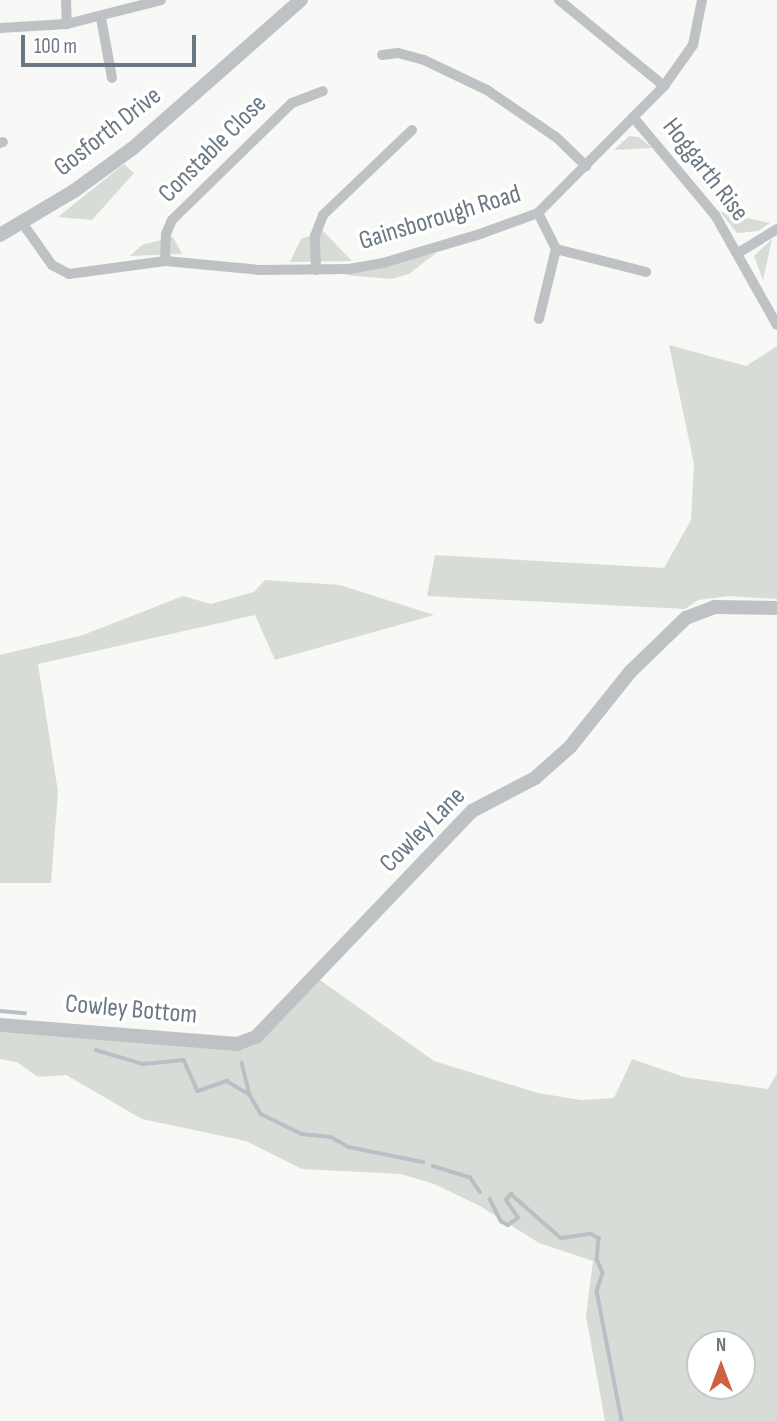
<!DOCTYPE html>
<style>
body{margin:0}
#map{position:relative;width:777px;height:1421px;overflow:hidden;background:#f8f8f6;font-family:"Sofia Sans Condensed",sans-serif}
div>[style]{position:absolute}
.green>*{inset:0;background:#d8dcd6}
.stream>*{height:3.5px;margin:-1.75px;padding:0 1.75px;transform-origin:1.75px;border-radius:1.75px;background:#b7c1c5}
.minor>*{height:10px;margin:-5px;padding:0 5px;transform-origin:5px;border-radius:5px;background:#bec2c5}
.tertiary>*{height:14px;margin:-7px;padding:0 7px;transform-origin:7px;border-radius:7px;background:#bec2c5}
span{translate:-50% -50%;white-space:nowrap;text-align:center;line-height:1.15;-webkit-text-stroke:7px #fff;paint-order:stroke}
.street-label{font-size:26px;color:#6b7883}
.north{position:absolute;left:686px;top:1330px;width:70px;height:70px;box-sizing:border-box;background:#fff;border:2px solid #c4c9cd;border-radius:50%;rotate:0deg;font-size:19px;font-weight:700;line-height:28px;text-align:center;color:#6b7883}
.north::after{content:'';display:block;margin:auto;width:24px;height:32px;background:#ce6240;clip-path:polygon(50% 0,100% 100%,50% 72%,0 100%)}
.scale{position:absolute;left:21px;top:35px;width:175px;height:32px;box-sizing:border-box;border:4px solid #6b7883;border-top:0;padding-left:9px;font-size:21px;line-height:24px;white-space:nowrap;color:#6b7883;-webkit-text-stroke:5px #fff;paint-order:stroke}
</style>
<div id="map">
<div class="green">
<i style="clip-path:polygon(629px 136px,639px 137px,652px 148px,614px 150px)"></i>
<i style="clip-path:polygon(124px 164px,134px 173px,92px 220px,58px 217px)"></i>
<i style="clip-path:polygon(720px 212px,770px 223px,758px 231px,737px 233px)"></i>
<i style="clip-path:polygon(323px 231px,352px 261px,290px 262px,301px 239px)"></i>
<i style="clip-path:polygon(173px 237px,182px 254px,130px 256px,142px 245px)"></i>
<i style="clip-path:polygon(772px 239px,763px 280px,754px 256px)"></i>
<i style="clip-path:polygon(436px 253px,409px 274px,391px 279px,345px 275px)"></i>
<i style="clip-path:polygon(669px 345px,746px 366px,777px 346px,777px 599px,729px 596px,698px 600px,685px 609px,427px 596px,435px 555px,664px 568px,691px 520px,694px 464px)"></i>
<i style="clip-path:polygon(265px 580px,340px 585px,434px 615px,275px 660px,255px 615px,38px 664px,58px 792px,51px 883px,0 883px,0 655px,83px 635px,183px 596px,211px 604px,254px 592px)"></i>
<i style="clip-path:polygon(evenodd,320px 980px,434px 1061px,538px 1093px,581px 1100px,614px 1098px,632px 1059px,684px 1077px,768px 1089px,777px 1073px,777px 1421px,605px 1421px,586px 1316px,593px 1261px,539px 1243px,480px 1206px,434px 1184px,401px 1174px,302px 1169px,246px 1141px,142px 1119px,66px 1075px,38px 1077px,17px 1062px,0 1059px,0 1032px,241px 1050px,256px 1045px,320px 980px,700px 1344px,742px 1344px,742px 1386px,700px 1386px,700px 1344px)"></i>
</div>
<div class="stream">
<i style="left:0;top:1011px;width:25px;rotate:5deg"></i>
<i style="left:96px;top:1050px;width:49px;rotate:16.6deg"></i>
<i style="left:143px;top:1064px;width:41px;rotate:-5.6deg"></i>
<i style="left:184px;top:1060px;width:34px;rotate:66deg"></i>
<i style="left:198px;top:1091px;width:31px;rotate:-19deg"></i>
<i style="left:227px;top:1081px;width:27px;rotate:31deg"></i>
<i style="left:250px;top:1095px;width:22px;rotate:60deg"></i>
<i style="left:261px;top:1114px;width:46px;rotate:26deg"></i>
<i style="left:302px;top:1134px;width:29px;rotate:6deg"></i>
<i style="left:331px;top:1137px;width:21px;rotate:29deg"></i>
<i style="left:349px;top:1147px;width:76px;rotate:11.5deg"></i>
<i style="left:242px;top:1063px;width:32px;rotate:76deg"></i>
<i style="left:433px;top:1166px;width:39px;rotate:17deg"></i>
<i style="left:470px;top:1177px;width:18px;rotate:56deg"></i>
<i style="left:490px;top:1199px;width:25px;rotate:63deg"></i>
<i style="left:501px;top:1221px;width:8px;rotate:30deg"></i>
<i style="left:508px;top:1225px;width:12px;rotate:-35deg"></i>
<i style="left:518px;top:1218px;width:22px;rotate:-124deg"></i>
<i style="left:506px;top:1200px;width:8px;rotate:-50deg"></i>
<i style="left:511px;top:1194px;width:67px;rotate:41.3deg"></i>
<i style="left:561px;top:1238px;width:30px;rotate:-8deg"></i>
<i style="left:591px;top:1234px;width:9px;rotate:27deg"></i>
<i style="left:599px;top:1238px;width:21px;rotate:95deg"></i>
<i style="left:597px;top:1259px;width:15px;rotate:67deg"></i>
<i style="left:603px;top:1273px;width:19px;rotate:108deg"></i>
<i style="left:597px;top:1291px;width:132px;rotate:79.1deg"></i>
</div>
<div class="minor">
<i style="left:66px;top:0;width:24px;rotate:88deg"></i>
<i style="left:559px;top:0;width:136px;rotate:39.3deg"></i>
<i style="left:101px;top:18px;width:61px;rotate:79.6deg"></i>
<i style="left:0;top:28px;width:67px;rotate:-3.4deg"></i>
<i style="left:67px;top:24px;width:97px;rotate:-14.3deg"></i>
<i style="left:382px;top:55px;width:16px;rotate:-7deg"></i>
<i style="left:398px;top:53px;width:27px;rotate:15deg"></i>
<i style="left:424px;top:60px;width:70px;rotate:25.5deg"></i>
<i style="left:487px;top:90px;width:83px;rotate:34.3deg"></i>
<i style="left:556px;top:137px;width:42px;rotate:44deg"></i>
<i style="left:633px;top:117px;width:128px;rotate:50.1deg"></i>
<i style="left:715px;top:215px;width:126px;rotate:60.6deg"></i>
<i style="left:0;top:143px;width:3px;rotate:-18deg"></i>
<i style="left:538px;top:213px;width:40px;rotate:63.4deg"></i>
<i style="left:556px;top:249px;width:72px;rotate:103.7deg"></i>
<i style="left:23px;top:224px;width:50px;rotate:54.7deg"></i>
<i style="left:52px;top:265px;width:19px;rotate:28deg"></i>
<i style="left:69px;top:274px;width:97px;rotate:-7.7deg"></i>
<i style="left:165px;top:261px;width:95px;rotate:5.4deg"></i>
<i style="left:260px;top:270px;width:89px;rotate:-0.6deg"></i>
<i style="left:349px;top:269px;width:35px;rotate:-10deg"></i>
<i style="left:383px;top:263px;width:101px;rotate:-16.6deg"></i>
<i style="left:480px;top:234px;width:62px;rotate:-19.9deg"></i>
<i style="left:538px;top:213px;width:179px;rotate:-45.2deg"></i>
<i style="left:664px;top:86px;width:50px;rotate:-54.7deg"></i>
<i style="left:693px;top:45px;width:46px;rotate:-78.7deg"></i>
<i style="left:556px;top:249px;width:93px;rotate:14.3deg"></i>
<i style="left:738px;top:253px;width:46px;rotate:-31.6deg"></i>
<i style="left:165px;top:261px;width:27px;rotate:-88deg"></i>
<i style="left:166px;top:234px;width:15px;rotate:-67deg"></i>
<i style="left:172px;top:220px;width:168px;rotate:-44.3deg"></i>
<i style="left:292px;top:103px;width:33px;rotate:-21deg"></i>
<i style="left:316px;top:270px;width:34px;rotate:-92deg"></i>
<i style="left:315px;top:236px;width:22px;rotate:-69deg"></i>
<i style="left:323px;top:215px;width:123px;rotate:-43.7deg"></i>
</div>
<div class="tertiary">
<i style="left:0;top:235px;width:86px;rotate:-30.7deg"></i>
<i style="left:74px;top:191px;width:73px;rotate:-36.1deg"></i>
<i style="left:133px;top:148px;width:224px;rotate:-41.4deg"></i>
<i style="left:0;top:1025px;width:238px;rotate:4.6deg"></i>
<i style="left:237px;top:1044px;width:20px;rotate:-20deg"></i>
<i style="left:256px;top:1037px;width:313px;rotate:-46.3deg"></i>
<i style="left:472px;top:811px;width:71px;rotate:-27.6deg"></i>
<i style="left:535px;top:778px;width:47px;rotate:-41.5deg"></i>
<i style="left:570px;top:747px;width:96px;rotate:-51.3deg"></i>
<i style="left:630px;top:672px;width:78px;rotate:-44deg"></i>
<i style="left:686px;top:618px;width:30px;rotate:-21deg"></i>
<i style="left:714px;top:607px;width:63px;rotate:0.9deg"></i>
</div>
<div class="street-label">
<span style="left:108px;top:132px;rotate:-38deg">Gosforth Drive</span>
<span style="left:213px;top:149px;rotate:-45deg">Constable Close</span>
<span style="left:705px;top:170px;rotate:52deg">Hoggarth Rise</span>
<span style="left:440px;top:218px;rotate:-17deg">Gainsborough Road</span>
<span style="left:423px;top:830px;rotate:-45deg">Cowley Lane</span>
<span style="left:131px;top:1010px;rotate:5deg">Cowley Bottom</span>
</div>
<div class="north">N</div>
<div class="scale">100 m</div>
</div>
